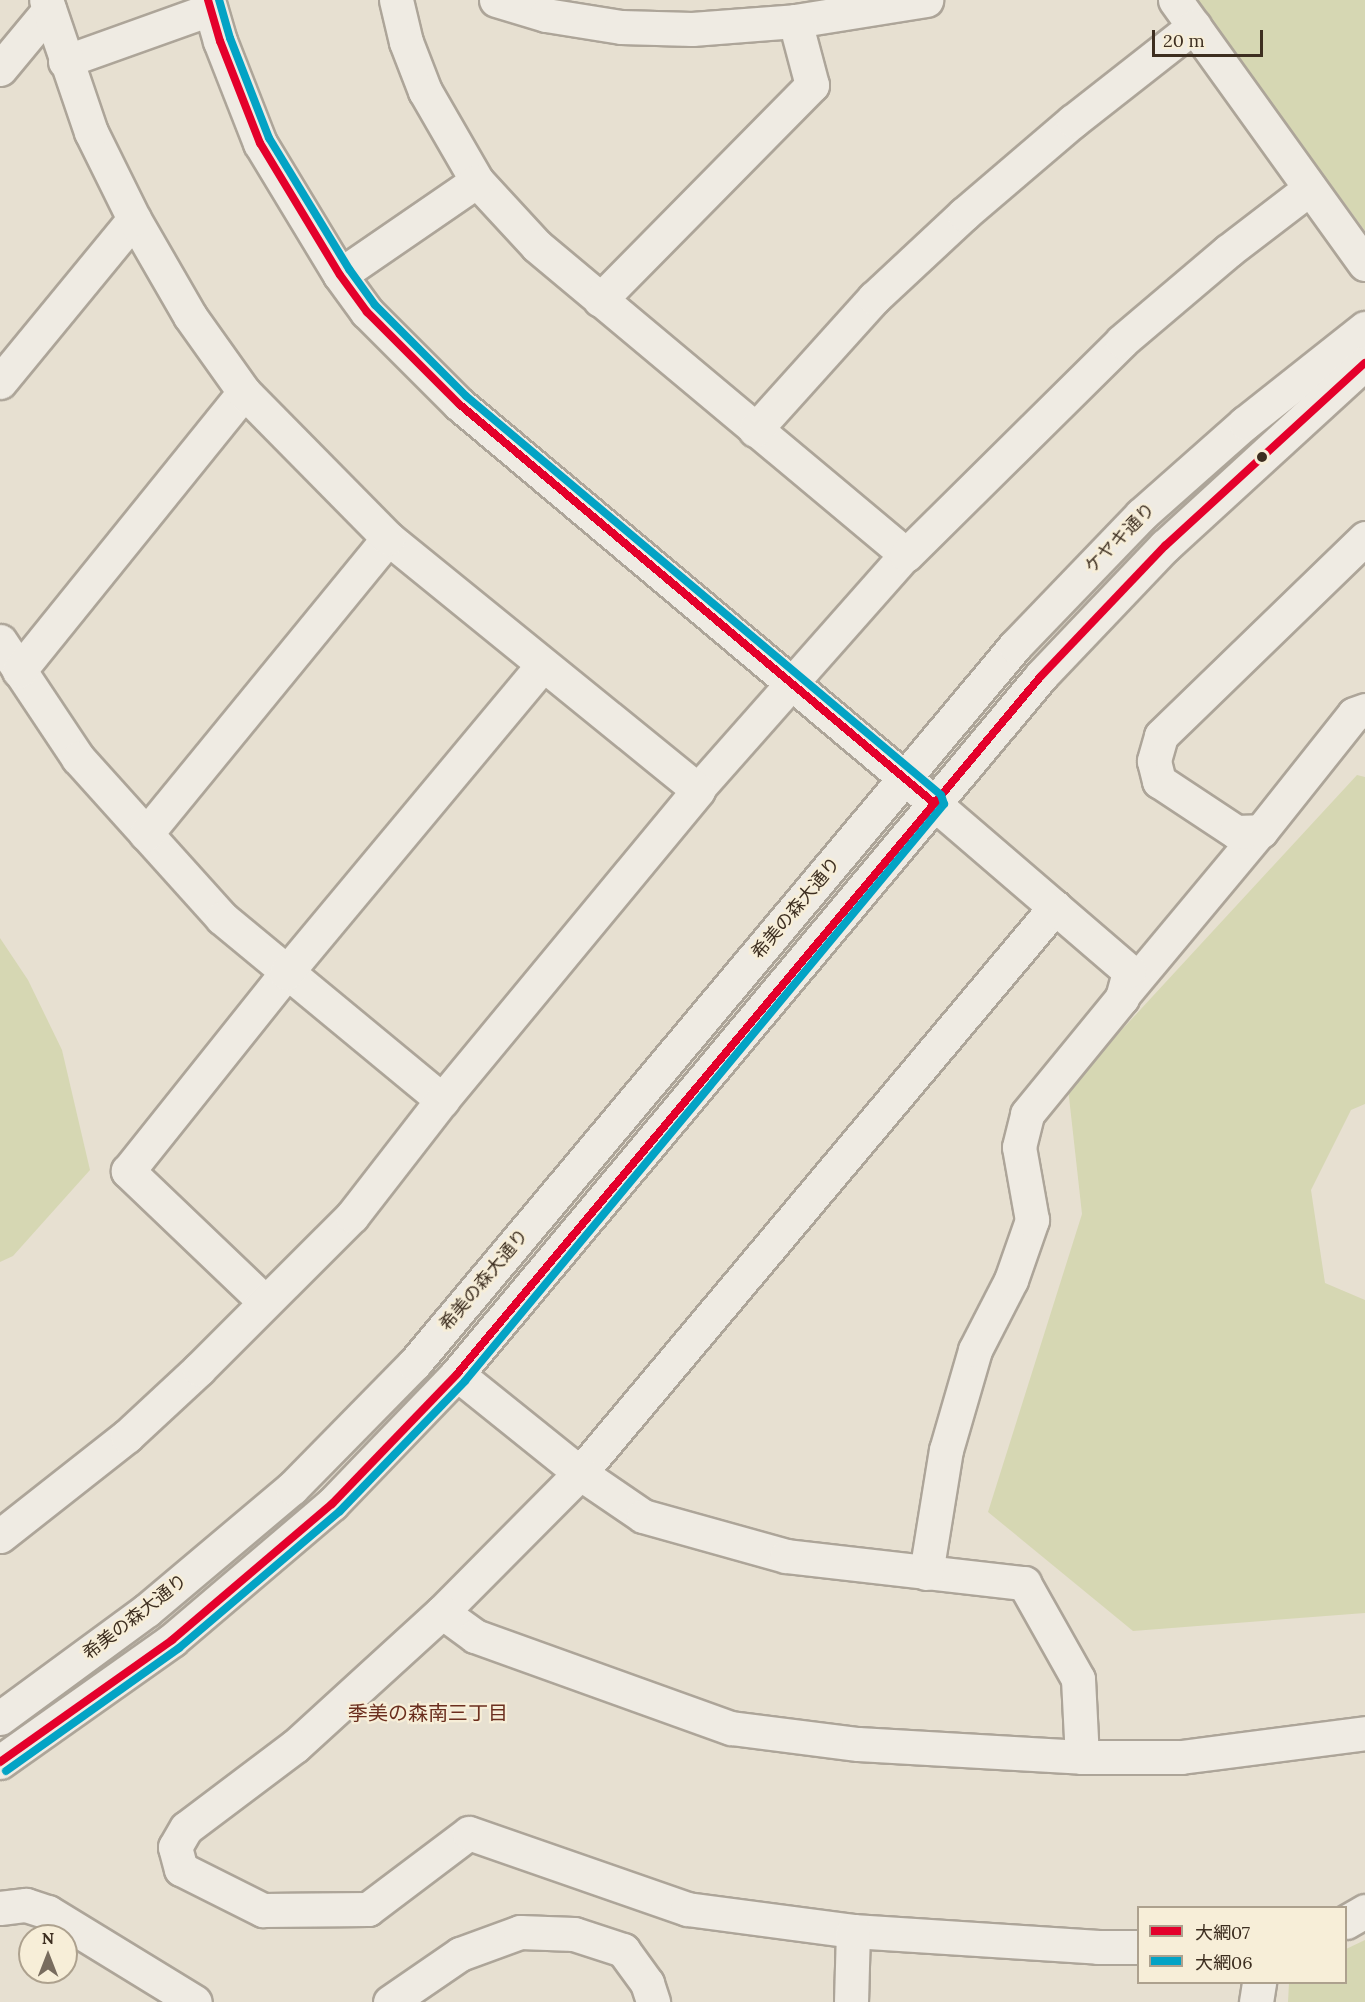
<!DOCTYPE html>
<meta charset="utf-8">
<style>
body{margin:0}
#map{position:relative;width:1365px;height:2002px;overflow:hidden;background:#e7e0d1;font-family:Lora,"Noto Sans JP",serif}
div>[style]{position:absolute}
.green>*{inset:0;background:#d6d7b3}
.roads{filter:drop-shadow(2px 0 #ada599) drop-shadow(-2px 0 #ada599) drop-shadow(0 2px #ada599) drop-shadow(0 -2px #ada599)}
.pedestrian>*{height:32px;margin:-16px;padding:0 16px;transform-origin:16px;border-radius:16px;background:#efebe3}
.minor>*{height:33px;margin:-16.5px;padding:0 16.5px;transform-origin:16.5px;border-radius:16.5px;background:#efebe3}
.tertiary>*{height:33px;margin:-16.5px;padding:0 16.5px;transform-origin:16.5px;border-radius:16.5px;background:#efebe3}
.bus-1>*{height:8px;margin:-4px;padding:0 4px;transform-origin:4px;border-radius:4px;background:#e4002b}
.bus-2>*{height:8px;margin:-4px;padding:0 4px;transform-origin:4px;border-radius:4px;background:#03a3c5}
.dots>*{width:16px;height:16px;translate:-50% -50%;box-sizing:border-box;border:3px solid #f7eed8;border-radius:50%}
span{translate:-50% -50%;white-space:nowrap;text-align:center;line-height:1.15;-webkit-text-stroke:4.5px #f7eed8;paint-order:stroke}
.street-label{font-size:18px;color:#3d2e20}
.neighbourhood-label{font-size:20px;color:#6b2e1e}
.legend{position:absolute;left:1137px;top:1906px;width:210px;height:78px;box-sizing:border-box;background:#f7eed8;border:2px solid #ada18e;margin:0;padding:8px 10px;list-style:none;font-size:18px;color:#3d2e20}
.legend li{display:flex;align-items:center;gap:12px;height:30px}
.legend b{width:30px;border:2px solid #ada18e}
.north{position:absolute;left:18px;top:1924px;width:60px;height:60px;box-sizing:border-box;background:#f7eed8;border:2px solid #ada18e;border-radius:50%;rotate:0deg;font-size:16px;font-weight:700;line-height:24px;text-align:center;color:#3d2e20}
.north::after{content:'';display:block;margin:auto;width:21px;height:27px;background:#786c5e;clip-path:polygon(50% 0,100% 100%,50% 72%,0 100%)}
.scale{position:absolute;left:1152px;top:30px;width:111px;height:27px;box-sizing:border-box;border:3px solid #3d2e20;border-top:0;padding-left:8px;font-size:18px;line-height:21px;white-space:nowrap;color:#3d2e20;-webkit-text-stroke:4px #f7eed8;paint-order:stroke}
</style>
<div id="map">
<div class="green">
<i style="clip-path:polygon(1196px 0,1365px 0,1365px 231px)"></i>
<i style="clip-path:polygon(1357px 775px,1365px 777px,1365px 1104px,1351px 1110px,1311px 1190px,1325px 1283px,1365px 1300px,1365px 1613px,1133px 1631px,988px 1512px,1082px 1214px,1068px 1088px)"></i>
<i style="clip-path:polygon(0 938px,28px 980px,62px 1050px,90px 1170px,13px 1256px,0 1262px)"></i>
<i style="clip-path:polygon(1365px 1940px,1365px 2002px,1288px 2002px,1289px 1983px,1346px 1982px,1346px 1949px)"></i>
</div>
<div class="roads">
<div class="pedestrian">
<i style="left:65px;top:62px;width:154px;rotate:-19.7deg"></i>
<i style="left:698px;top:790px;width:314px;rotate:-48.5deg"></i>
<i style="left:1122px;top:998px;width:217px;rotate:-50.2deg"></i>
</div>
<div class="minor">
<i style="left:396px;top:0;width:43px;rotate:76.6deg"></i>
<i style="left:406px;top:42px;width:53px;rotate:68.8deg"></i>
<i style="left:425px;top:91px;width:104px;rotate:60deg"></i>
<i style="left:477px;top:181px;width:88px;rotate:47.3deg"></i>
<i style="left:537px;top:246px;width:481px;rotate:39.9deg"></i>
<i style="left:906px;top:555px;width:304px;rotate:-44.7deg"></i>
<i style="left:1122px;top:341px;width:139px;rotate:-40.3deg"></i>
<i style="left:1228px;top:251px;width:103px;rotate:-37.5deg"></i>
<i style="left:496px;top:0;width:52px;rotate:16.7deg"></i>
<i style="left:546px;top:15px;width:76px;rotate:9.1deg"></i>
<i style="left:621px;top:27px;width:71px;rotate:1.6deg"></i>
<i style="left:692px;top:29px;width:103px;rotate:-4.4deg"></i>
<i style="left:795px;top:21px;width:133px;rotate:-9.1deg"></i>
<i style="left:1175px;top:0;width:325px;rotate:54.3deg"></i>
<i style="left:0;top:69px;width:77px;rotate:-50.3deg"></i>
<i style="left:340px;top:275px;width:166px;rotate:-34.5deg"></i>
<i style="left:600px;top:300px;width:302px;rotate:-45.4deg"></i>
<i style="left:812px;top:85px;width:66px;rotate:-104.9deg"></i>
<i style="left:0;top:382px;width:211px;rotate:-50.6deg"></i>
<i style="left:755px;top:430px;width:178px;rotate:-48deg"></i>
<i style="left:874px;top:298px;width:123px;rotate:-43deg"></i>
<i style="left:964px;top:214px;width:143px;rotate:-40.5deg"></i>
<i style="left:1073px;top:121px;width:154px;rotate:-38.1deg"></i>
<i style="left:1365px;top:538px;width:284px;rotate:135.9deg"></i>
<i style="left:1161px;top:736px;width:26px;rotate:106deg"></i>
<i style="left:1154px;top:761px;width:21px;rotate:76deg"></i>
<i style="left:1159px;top:781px;width:92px;rotate:33.5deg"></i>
<i style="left:1236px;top:832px;width:25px;rotate:-2deg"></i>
<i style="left:1261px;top:831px;width:149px;rotate:-51.5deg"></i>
<i style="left:1354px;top:714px;width:12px;rotate:-20deg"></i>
<i style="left:0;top:641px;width:141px;rotate:56.3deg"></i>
<i style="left:78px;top:758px;width:215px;rotate:48deg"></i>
<i style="left:222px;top:918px;width:286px;rotate:39.6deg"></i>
<i style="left:19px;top:671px;width:358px;rotate:-51.1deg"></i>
<i style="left:146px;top:834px;width:382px;rotate:-50.7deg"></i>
<i style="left:1055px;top:907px;width:739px;rotate:130deg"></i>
<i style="left:580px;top:1473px;width:196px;rotate:134.8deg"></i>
<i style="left:442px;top:1612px;width:199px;rotate:137.6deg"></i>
<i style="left:295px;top:1746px;width:136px;rotate:143deg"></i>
<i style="left:186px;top:1828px;width:22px;rotate:120deg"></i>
<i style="left:175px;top:1847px;width:23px;rotate:75deg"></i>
<i style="left:181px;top:1869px;width:92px;rotate:26.6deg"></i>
<i style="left:263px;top:1910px;width:105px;rotate:-0.5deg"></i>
<i style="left:368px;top:1909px;width:126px;rotate:-37deg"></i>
<i style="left:469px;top:1833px;width:231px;rotate:19.2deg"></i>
<i style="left:687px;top:1909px;width:167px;rotate:7.5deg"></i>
<i style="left:853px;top:1931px;width:246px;rotate:3.7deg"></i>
<i style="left:1098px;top:1947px;width:40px"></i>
<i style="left:265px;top:1302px;width:190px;rotate:-136.3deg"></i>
<i style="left:128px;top:1171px;width:253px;rotate:-51.4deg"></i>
<i style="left:286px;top:973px;width:401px;rotate:-50.2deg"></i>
<i style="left:457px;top:1374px;width:158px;rotate:38.8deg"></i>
<i style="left:580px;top:1473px;width:76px;rotate:34.3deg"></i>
<i style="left:643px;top:1516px;width:148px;rotate:15.6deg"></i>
<i style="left:786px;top:1556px;width:240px;rotate:6.5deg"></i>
<i style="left:1024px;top:1583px;width:110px;rotate:60.6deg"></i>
<i style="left:1078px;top:1679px;width:78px;rotate:87.1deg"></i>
<i style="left:0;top:1536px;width:162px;rotate:-38.2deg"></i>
<i style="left:127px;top:1436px;width:98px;rotate:-42.9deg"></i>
<i style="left:199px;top:1369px;width:216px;rotate:-45deg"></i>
<i style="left:352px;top:1216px;width:147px;rotate:-52.2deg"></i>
<i style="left:442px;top:1100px;width:402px;rotate:-50.4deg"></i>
<i style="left:698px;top:790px;width:400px;rotate:-140.9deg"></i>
<i style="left:388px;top:538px;width:205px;rotate:-134.6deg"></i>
<i style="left:244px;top:392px;width:93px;rotate:-125.4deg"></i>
<i style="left:190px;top:316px;width:112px;rotate:-120deg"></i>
<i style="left:134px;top:219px;width:97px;rotate:-116.3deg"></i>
<i style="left:91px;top:132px;width:139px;rotate:-108.8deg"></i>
<i style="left:926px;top:1573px;width:125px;rotate:-80.8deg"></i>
<i style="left:946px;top:1450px;width:104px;rotate:-73.8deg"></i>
<i style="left:975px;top:1350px;width:79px;rotate:-62.8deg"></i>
<i style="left:1011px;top:1280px;width:64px;rotate:-70.7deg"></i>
<i style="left:1032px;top:1220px;width:74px;rotate:-100.1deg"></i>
<i style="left:1019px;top:1147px;width:34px;rotate:-76deg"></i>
<i style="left:1027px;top:1114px;width:150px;rotate:-50.7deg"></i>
<i style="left:1122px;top:998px;width:28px;rotate:-75deg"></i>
<i style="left:1129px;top:971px;width:257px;rotate:-139.3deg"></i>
<i style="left:442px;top:1612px;width:41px;rotate:36deg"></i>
<i style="left:475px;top:1636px;width:272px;rotate:19.8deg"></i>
<i style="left:731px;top:1728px;width:128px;rotate:7.2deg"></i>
<i style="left:858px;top:1744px;width:224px;rotate:3.3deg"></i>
<i style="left:1082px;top:1757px;width:99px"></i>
<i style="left:1181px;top:1757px;width:186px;rotate:-7.4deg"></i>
<i style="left:0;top:1908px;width:26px;rotate:-7deg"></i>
<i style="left:26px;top:1905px;width:23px;rotate:18deg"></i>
<i style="left:48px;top:1912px;width:172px;rotate:31.5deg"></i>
<i style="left:1346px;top:1922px;width:22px;rotate:-30deg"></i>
<i style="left:390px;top:2002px;width:85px;rotate:-34.4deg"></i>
<i style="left:460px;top:1954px;width:64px;rotate:-20.1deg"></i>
<i style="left:520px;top:1932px;width:54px;rotate:2.1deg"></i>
<i style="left:574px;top:1934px;width:52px;rotate:18.1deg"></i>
<i style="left:623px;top:1950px;width:41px;rotate:54deg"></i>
<i style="left:647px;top:1983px;width:20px;rotate:72deg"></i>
<i style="left:851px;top:2002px;width:71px;rotate:-88.4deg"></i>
<i style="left:1256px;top:2002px;width:20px;rotate:-81deg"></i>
</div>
<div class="tertiary">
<i style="left:208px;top:0;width:43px;rotate:73.7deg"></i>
<i style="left:220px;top:41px;width:110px;rotate:68.6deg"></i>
<i style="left:260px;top:143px;width:154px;rotate:58.8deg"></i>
<i style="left:340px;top:275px;width:46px;rotate:53.9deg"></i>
<i style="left:367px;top:312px;width:130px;rotate:45deg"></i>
<i style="left:459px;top:404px;width:602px;rotate:40.01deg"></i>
<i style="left:0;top:1718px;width:182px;rotate:-36.3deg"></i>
<i style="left:147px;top:1610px;width:189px;rotate:-40.1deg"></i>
<i style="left:292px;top:1488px;width:174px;rotate:-45.5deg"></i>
<i style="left:414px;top:1364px;width:936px;rotate:-50.07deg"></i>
<i style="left:1015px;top:646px;width:182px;rotate:-46.1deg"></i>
<i style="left:1141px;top:515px;width:139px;rotate:-41.5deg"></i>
<i style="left:1245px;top:423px;width:153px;rotate:-38.4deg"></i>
<i style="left:0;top:1762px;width:211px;rotate:-35.3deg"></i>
<i style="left:172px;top:1640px;width:210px;rotate:-40.4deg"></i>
<i style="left:332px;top:1504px;width:180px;rotate:-46.1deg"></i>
<i style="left:457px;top:1374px;width:910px;rotate:-50.08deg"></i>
<i style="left:1041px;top:676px;width:180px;rotate:-46.4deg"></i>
<i style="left:1165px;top:546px;width:271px;rotate:-42.5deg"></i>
</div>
</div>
<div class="bus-1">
<i style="left:208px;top:0;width:43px;rotate:73.7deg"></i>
<i style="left:220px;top:41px;width:110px;rotate:68.6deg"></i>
<i style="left:260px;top:143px;width:154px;rotate:58.8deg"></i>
<i style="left:340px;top:275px;width:46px;rotate:53.9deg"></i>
<i style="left:367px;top:312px;width:130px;rotate:45deg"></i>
<i style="left:459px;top:404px;width:620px;rotate:40.03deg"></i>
<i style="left:0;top:1762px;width:211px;rotate:-35.3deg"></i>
<i style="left:172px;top:1640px;width:210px;rotate:-40.4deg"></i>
<i style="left:332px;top:1504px;width:180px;rotate:-46.1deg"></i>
<i style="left:457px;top:1374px;width:910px;rotate:-50.08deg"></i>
<i style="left:1041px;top:676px;width:180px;rotate:-46.4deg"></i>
<i style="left:1165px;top:546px;width:271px;rotate:-42.5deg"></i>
</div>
<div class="bus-2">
<i style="left:6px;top:1771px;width:212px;rotate:-35.4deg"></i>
<i style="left:179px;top:1648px;width:211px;rotate:-40.4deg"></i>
<i style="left:340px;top:1511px;width:180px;rotate:-46.1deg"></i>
<i style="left:465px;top:1381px;width:750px;rotate:-50.3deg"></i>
<i style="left:944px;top:804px;width:9px;rotate:-108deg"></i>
<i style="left:941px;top:795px;width:620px;rotate:-139.97deg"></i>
<i style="left:466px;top:396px;width:129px;rotate:-135deg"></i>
<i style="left:375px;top:305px;width:44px;rotate:-125.8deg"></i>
<i style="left:349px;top:269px;width:153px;rotate:-121.4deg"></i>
<i style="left:269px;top:138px;width:107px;rotate:-111.3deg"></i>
<i style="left:230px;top:38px;width:40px;rotate:-106deg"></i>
</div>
<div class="dots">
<i style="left:1262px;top:457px;background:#3d2e20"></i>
</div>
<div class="street-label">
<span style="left:1120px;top:538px;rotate:-45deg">ケヤキ通り</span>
<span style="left:796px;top:908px;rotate:-50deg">希美の森大通り</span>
<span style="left:484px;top:1280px;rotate:-50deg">希美の森大通り</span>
<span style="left:135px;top:1617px;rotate:-38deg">希美の森大通り</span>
</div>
<div class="neighbourhood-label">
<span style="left:428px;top:1712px">季美の森南三丁目</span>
</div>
<ul class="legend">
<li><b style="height:8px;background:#e4002b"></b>大網07</li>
<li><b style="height:8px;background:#03a3c5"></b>大網06</li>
</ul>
<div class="north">N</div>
<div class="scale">20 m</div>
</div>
